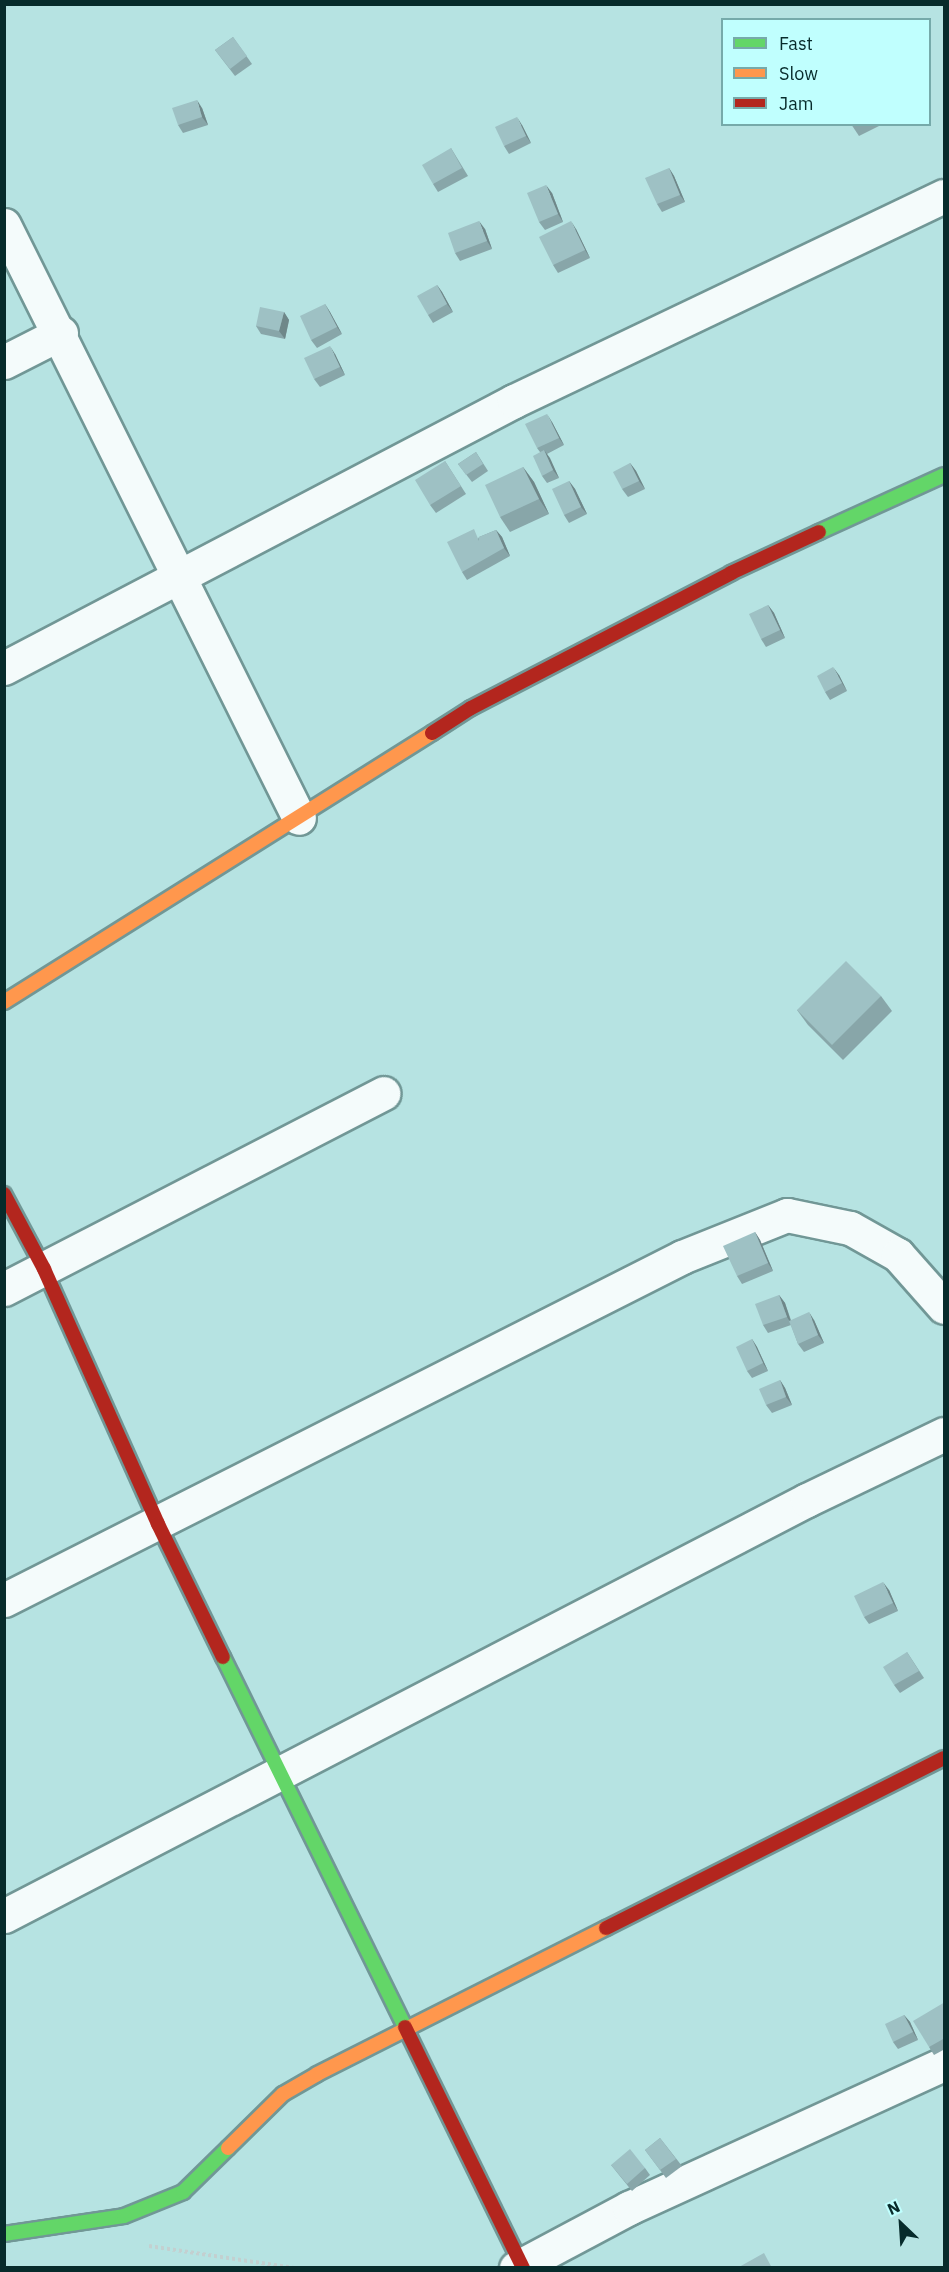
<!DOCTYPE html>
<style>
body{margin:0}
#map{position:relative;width:949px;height:2272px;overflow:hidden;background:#b6e3e2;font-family:"IBM Plex Sans",sans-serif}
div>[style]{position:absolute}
.path>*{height:4px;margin-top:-2px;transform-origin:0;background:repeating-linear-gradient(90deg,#c3d0d0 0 3px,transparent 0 6px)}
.roads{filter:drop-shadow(2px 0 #719796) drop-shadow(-2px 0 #719796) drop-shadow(0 2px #719796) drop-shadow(0 -2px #719796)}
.street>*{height:33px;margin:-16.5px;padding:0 16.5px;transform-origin:16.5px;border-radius:16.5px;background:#f4fbfb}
.fast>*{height:14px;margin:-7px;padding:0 7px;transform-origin:7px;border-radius:7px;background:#63d668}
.slow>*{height:14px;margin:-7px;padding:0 7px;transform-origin:7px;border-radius:7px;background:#ff974d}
.jam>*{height:14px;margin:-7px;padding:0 7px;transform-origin:7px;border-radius:7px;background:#b3261e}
.wall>*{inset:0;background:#88a6a9}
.shaded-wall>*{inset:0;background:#6f8789}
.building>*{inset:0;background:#9ec1c4}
span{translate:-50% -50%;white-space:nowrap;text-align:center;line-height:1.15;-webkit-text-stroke:4.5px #c0fffe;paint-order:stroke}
.frame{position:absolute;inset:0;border:6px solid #072b2b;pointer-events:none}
.legend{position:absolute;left:721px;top:18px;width:210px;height:108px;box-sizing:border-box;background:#c0fffe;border:2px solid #76aaaa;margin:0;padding:8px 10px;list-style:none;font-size:18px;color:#072b2b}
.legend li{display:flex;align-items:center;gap:12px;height:30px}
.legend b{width:30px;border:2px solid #76aaaa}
.north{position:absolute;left:871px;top:2194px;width:60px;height:60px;-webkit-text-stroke:4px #c0fffe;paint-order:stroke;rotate:335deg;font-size:16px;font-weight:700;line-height:24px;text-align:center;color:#072b2b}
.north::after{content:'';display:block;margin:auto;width:21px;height:27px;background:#072b2b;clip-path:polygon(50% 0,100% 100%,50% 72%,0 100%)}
</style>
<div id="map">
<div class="path">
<i style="left:149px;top:2246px;width:147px;rotate:8.6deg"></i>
</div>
<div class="roads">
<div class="street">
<i style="left:4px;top:225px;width:662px;rotate:63.55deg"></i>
<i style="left:4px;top:362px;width:64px;rotate:-27deg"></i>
<i style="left:4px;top:668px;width:576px;rotate:-27.63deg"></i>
<i style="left:514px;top:401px;width:476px;rotate:-25.5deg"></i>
<i style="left:4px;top:1289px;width:427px;rotate:-27.3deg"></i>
<i style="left:4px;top:1600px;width:760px;rotate:-26.83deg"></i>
<i style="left:682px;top:1257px;width:113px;rotate:-21.8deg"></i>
<i style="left:787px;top:1215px;width:64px;rotate:11.7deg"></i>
<i style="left:850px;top:1228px;width:55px;rotate:29.4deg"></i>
<i style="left:898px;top:1255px;width:69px;rotate:48.5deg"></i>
<i style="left:4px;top:1916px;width:904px;rotate:-27.39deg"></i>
<i style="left:807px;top:1500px;width:152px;rotate:-25.7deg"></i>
<i style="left:516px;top:2268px;width:128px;rotate:-28deg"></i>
<i style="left:629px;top:2208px;width:346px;rotate:-24.6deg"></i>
</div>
<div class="fast">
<i style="left:819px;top:532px;width:137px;rotate:-24.5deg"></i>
<i style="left:223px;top:1657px;width:412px;rotate:63.8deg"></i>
<i style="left:4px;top:2234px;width:121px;rotate:-8.5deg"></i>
<i style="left:124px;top:2216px;width:64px;rotate:-22.1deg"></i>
<i style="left:183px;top:2192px;width:63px;rotate:-44.4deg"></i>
</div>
<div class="slow">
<i style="left:4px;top:1002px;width:506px;rotate:-32.15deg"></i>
<i style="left:228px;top:2148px;width:77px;rotate:-44.5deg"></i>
<i style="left:283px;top:2094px;width:39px;rotate:-30deg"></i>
<i style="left:317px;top:2074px;width:324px;rotate:-26.8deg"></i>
</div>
<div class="jam">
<i style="left:432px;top:733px;width:46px;rotate:-32.7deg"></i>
<i style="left:471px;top:708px;width:293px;rotate:-27.4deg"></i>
<i style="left:731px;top:573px;width:97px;rotate:-25deg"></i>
<i style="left:4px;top:1194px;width:85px;rotate:61.9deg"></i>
<i style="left:44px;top:1269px;width:279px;rotate:65.9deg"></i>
<i style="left:158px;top:1524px;width:148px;rotate:64deg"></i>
<i style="left:606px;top:1928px;width:378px;rotate:-26.7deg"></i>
<i style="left:405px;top:2027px;width:268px;rotate:63.9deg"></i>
</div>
</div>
<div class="wall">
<i style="clip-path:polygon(233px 37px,252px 64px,235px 76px,215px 50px)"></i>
<i style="clip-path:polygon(202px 108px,208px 125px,183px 133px,178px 125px)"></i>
<i style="clip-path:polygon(851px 124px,883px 124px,859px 136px)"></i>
<i style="clip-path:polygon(522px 125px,531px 143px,509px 154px,504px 146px)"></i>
<i style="clip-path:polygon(451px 148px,468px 176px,438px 192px,433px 184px)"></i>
<i style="clip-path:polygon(669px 168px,674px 176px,685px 202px,662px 212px,657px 204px)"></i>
<i style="clip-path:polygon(552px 193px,563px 222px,545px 230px,539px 222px)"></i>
<i style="clip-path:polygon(485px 229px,492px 249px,460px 261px,455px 253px)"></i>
<i style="clip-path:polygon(576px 229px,590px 258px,558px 273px,553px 265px)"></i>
<i style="clip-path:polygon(437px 285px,442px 292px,453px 312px,433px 323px,428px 315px)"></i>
<i style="clip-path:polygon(325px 304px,330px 312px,342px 334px,317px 348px,311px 340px)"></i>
<i style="clip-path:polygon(284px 312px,289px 320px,285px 339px,261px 334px,256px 326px)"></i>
<i style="clip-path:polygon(335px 354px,345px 375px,320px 387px,314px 379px)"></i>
<i style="clip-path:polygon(552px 422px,564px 445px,547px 454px,559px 478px,547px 483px,542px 476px,540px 452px,537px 448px)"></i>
<i style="clip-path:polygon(476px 452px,488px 471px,472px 482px,458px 464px)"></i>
<i style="clip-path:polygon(445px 461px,466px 494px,436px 513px,430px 505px)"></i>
<i style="clip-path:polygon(630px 463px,636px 471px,645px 489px,628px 497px,622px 489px)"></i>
<i style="clip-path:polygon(523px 467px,534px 482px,549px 514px,510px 532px,500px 517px)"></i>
<i style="clip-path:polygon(569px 481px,575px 489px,587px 514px,569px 523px,564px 515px)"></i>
<i style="clip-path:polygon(496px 530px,502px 537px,510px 556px,467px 580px,462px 572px,479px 537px)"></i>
<i style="clip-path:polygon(768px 605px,774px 613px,785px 638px,766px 647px,761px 639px)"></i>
<i style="clip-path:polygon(839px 675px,847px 691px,830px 700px,825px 692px)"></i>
<i style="clip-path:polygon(881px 996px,892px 1011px,843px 1060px,808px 1025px,797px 1010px)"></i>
<i style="clip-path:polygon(755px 1232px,760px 1240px,773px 1271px,742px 1284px,737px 1276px)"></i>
<i style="clip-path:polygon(779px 1295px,785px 1303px,791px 1320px,814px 1320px,824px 1343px,804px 1352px,798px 1344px,791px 1325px,768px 1333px,763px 1325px)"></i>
<i style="clip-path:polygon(752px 1339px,757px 1347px,768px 1371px,752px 1378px,747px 1371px)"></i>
<i style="clip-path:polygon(780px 1380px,785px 1388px,792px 1405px,772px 1413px,766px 1405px)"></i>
<i style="clip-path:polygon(889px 1590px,898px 1611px,869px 1624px,864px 1617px)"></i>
<i style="clip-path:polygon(907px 1652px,924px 1678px,900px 1693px,894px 1685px)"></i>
<i style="clip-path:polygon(945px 2002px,945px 2049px,934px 2055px,929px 2047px)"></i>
<i style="clip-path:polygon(904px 2015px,910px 2022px,918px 2040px,898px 2049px,893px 2042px)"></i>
<i style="clip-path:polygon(660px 2138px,682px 2166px,666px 2178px,645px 2150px)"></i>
<i style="clip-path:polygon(611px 2165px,645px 2168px,650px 2175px,632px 2191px)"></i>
</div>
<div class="shaded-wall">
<i style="clip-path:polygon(197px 100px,202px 108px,208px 125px,202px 117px)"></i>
<i style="clip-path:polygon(517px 117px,522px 125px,531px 143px,526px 136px)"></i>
<i style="clip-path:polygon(669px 168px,674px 176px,685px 202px,680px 195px)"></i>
<i style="clip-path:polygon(546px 185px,552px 193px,563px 222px,558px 214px)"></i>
<i style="clip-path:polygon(479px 221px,485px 229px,492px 249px,487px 241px)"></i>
<i style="clip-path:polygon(571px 221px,576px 229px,590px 258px,585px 250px)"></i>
<i style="clip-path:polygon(437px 285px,442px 292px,453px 312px,447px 304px)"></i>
<i style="clip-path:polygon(325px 304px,330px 312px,342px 334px,337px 327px)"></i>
<i style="clip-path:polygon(284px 312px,289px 320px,285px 339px,279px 331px)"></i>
<i style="clip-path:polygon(330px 346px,335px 354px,345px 375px,340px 367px)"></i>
<i style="clip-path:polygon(547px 414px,552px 422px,564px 445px,559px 438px)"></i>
<i style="clip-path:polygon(544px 450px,550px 458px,559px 478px,553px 470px)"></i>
<i style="clip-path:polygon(630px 463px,636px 471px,645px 489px,639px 481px)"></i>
<i style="clip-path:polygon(523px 467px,534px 482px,549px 514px,539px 499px)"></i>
<i style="clip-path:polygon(569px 481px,575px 489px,587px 514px,581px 507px)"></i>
<i style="clip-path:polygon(496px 530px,502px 537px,510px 556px,504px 548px)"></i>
<i style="clip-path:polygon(768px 605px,774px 613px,785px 638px,780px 630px)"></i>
<i style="clip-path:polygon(833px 667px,839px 675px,847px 691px,842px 683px)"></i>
<i style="clip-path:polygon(755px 1232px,760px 1240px,773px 1271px,768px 1263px)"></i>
<i style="clip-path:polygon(779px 1295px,785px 1303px,792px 1325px,787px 1317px)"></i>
<i style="clip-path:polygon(809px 1312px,814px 1320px,824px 1343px,818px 1335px)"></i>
<i style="clip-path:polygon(752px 1339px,757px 1347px,768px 1371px,763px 1363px)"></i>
<i style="clip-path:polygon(780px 1380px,785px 1388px,792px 1405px,786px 1397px)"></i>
<i style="clip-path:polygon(883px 1582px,889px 1590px,898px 1611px,893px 1603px)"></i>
<i style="clip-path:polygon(904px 2015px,910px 2022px,918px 2040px,913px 2032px)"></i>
</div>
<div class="building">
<i style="clip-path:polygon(233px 37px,247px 56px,230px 69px,215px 50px)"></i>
<i style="clip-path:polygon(197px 100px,202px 117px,178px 125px,172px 108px)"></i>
<i style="clip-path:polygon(517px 117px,526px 136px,504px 146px,495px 127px)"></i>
<i style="clip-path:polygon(451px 148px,462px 168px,433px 184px,422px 165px)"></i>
<i style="clip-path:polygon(669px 168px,680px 195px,657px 204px,645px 178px)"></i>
<i style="clip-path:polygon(546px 185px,558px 214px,539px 222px,527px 193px)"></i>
<i style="clip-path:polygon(479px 221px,487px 241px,455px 253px,448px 233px)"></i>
<i style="clip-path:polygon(571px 221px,585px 250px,553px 265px,539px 237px)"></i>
<i style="clip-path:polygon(437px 285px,447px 304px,428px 315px,417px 296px)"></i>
<i style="clip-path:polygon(325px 304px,337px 327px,311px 340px,300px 316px)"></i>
<i style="clip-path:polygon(260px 307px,284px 312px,279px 331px,256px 326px)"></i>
<i style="clip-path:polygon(330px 346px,340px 367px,314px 379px,304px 358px)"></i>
<i style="clip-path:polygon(547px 414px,559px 438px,537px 448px,525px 424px)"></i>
<i style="clip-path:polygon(544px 450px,553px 470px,542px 476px,533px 456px)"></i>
<i style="clip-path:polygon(476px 452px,483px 464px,466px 475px,458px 464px)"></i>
<i style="clip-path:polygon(445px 461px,461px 486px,430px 505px,415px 480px)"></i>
<i style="clip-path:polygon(630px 463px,639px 481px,622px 489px,613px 472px)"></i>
<i style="clip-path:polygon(523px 467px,539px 499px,500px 517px,485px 485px)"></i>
<i style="clip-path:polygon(569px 481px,581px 507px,564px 515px,552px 489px)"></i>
<i style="clip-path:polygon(474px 529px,479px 541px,479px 537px,496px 530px,504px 548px,462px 572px,447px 542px)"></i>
<i style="clip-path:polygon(768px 605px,780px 630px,761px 639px,749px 614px)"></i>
<i style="clip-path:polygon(833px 667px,842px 683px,825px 692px,817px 676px)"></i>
<i style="clip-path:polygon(846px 961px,881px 996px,832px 1045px,797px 1010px)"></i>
<i style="clip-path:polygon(755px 1232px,768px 1263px,737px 1276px,723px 1246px)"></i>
<i style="clip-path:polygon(779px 1295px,787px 1317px,763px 1325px,755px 1304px)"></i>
<i style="clip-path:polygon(809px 1312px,818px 1335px,798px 1344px,789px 1321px)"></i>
<i style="clip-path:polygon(752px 1339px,763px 1363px,747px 1371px,736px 1347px)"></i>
<i style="clip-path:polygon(780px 1380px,786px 1397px,766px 1405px,759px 1389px)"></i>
<i style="clip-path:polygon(883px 1582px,893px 1603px,864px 1617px,854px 1596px)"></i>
<i style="clip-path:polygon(907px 1652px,919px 1671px,894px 1685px,883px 1667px)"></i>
<i style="clip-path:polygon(945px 2002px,945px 2038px,929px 2047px,913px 2021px)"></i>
<i style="clip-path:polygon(904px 2015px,913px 2032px,893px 2042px,885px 2024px)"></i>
<i style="clip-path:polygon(660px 2138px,676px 2159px,660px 2170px,645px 2150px)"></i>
<i style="clip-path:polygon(630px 2149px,645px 2168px,627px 2184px,611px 2165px)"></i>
<i style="clip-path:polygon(764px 2253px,772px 2268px,739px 2268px,739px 2267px)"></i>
</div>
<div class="frame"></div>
<ul class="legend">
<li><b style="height:8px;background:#63d668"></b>Fast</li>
<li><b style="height:8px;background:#ff974d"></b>Slow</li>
<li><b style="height:8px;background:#b3261e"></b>Jam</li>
</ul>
<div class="north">N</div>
</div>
